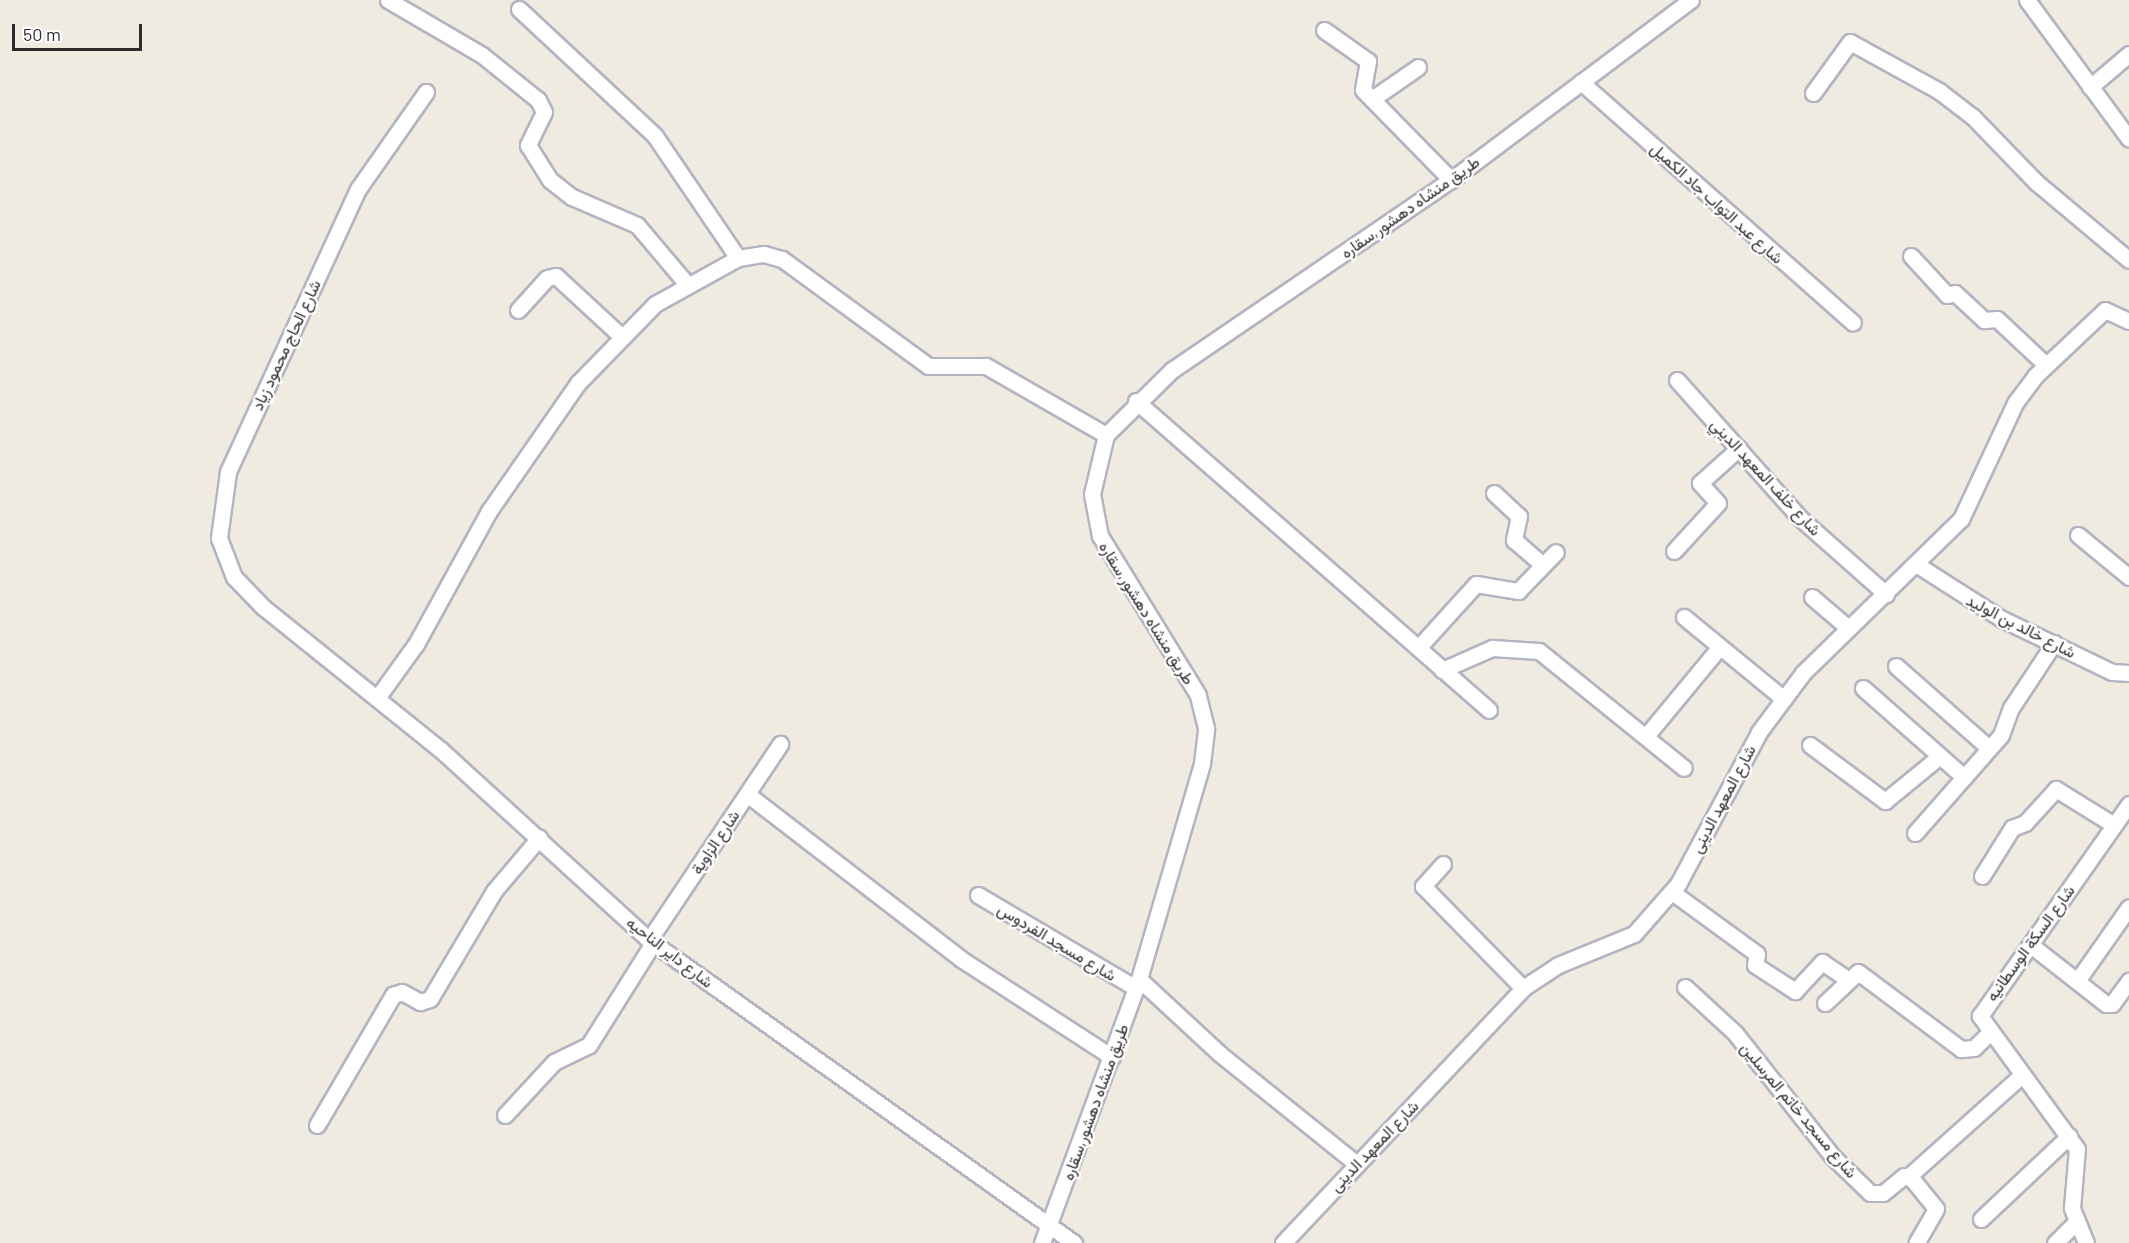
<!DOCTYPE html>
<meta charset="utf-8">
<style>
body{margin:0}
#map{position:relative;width:2129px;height:1243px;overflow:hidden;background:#efebe0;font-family:Barlow,Vazirmatn,sans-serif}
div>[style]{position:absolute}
.roads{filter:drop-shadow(2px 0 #b3b3c2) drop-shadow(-2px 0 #b3b3c2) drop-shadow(0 2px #b3b3c2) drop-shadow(0 -2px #b3b3c2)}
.street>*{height:15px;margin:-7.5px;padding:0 7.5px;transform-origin:7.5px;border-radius:7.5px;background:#fff}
span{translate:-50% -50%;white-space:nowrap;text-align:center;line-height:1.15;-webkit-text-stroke:4.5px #fff;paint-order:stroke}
.street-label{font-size:16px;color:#2d2d2d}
.scale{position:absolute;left:12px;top:24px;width:130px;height:27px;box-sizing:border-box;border:3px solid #2d2d2d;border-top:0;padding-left:8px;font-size:18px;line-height:21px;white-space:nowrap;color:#2d2d2d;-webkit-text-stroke:4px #fff;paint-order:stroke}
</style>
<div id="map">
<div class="roads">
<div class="street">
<i style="left:388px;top:0;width:109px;rotate:30.3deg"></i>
<i style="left:482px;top:55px;width:72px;rotate:38.8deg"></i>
<i style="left:538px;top:100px;width:13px;rotate:63deg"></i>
<i style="left:544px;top:112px;width:37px;rotate:116deg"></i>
<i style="left:528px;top:145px;width:41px;rotate:57.8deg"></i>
<i style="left:550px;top:180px;width:28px;rotate:38deg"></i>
<i style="left:572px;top:197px;width:71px;rotate:23.3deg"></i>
<i style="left:637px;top:225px;width:76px;rotate:49.8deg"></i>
<i style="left:2027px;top:0;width:172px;rotate:53.7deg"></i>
<i style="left:519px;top:9px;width:186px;rotate:43deg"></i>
<i style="left:655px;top:136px;width:148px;rotate:55.8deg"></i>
<i style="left:1324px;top:30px;width:54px;rotate:35.2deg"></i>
<i style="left:1368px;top:61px;width:29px;rotate:100deg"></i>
<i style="left:1363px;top:90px;width:126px;rotate:45.6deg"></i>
<i style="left:1581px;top:82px;width:363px;rotate:41.5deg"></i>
<i style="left:2090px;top:87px;width:51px;rotate:-40.2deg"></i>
<i style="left:426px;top:92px;width:118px;rotate:125deg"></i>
<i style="left:358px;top:189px;width:311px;rotate:114.7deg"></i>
<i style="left:228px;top:472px;width:67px;rotate:97.8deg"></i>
<i style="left:219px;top:538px;width:42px;rotate:69deg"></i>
<i style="left:234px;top:577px;width:42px;rotate:46deg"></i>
<i style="left:263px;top:607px;width:228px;rotate:38.8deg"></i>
<i style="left:441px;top:750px;width:282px;rotate:42.4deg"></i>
<i style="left:649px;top:940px;width:522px;rotate:35.49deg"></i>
<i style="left:1813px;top:93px;width:63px;rotate:-54deg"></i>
<i style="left:1850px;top:42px;width:102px;rotate:28.8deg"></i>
<i style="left:1939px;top:91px;width:43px;rotate:37.4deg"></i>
<i style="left:1973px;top:117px;width:91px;rotate:45.9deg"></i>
<i style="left:2036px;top:182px;width:121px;rotate:40deg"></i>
<i style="left:1372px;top:99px;width:56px;rotate:-34.8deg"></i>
<i style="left:1911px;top:256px;width:53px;rotate:47.3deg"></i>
<i style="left:1947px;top:295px;width:8px;rotate:-14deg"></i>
<i style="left:1955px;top:293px;width:40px;rotate:43deg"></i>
<i style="left:1984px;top:320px;width:13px;rotate:-4deg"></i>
<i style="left:1997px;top:319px;width:67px;rotate:43.2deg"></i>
<i style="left:518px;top:310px;width:43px;rotate:-47.8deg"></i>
<i style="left:547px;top:278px;width:9px;rotate:-13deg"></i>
<i style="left:556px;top:276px;width:88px;rotate:42.7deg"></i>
<i style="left:1677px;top:380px;width:185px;rotate:48.3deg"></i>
<i style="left:1800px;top:518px;width:115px;rotate:41.5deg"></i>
<i style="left:1136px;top:401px;width:469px;rotate:41.2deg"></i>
<i style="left:1494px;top:493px;width:34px;rotate:43deg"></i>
<i style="left:1519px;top:516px;width:25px;rotate:102deg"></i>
<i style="left:1514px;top:540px;width:38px;rotate:41deg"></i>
<i style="left:2078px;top:535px;width:66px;rotate:39.5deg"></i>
<i style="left:1674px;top:551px;width:65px;rotate:-47.5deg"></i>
<i style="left:1718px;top:503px;width:27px;rotate:-132deg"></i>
<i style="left:1700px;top:483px;width:52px;rotate:-41.9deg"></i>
<i style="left:1919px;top:566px;width:98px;rotate:32.6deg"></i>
<i style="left:2002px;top:619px;width:122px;rotate:25.7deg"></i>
<i style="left:2112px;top:672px;width:17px;rotate:3deg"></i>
<i style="left:1812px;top:597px;width:45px;rotate:40.5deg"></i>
<i style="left:1684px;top:617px;width:129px;rotate:39.4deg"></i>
<i style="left:1418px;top:648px;width:86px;rotate:-47.8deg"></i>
<i style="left:1476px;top:584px;width:43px;rotate:9.5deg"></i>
<i style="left:1518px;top:591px;width:54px;rotate:-45.7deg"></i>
<i style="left:1896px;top:666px;width:124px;rotate:41.4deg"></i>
<i style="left:1442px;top:670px;width:55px;rotate:-23.7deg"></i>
<i style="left:1492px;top:648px;width:47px;rotate:3.7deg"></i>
<i style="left:1539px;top:651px;width:186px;rotate:38.9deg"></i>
<i style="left:1863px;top:688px;width:135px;rotate:41.4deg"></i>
<i style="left:377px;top:698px;width:67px;rotate:-54.2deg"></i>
<i style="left:416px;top:644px;width:152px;rotate:-61.2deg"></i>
<i style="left:489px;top:511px;width:156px;rotate:-55.2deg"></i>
<i style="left:578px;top:383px;width:110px;rotate:-45.7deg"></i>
<i style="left:655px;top:304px;width:95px;rotate:-29deg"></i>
<i style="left:738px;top:258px;width:26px;rotate:-9deg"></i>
<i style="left:764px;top:254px;width:19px;rotate:16deg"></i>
<i style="left:782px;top:259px;width:181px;rotate:36.2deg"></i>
<i style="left:928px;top:366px;width:58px"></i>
<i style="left:986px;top:366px;width:138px;rotate:29.9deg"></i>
<i style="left:1646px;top:736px;width:113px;rotate:-50.4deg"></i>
<i style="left:1810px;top:745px;width:94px;rotate:36.7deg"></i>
<i style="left:1885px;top:801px;width:71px;rotate:-39.3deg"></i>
<i style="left:747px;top:794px;width:270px;rotate:37.6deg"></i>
<i style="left:961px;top:959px;width:180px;rotate:33deg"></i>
<i style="left:1915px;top:833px;width:130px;rotate:-48.7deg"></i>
<i style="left:2001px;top:735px;width:29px;rotate:-70deg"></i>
<i style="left:2011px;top:708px;width:78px;rotate:-56.5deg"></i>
<i style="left:1443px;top:864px;width:30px;rotate:132deg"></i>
<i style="left:1423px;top:886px;width:143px;rotate:45.6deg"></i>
<i style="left:1982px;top:876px;width:57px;rotate:-58deg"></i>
<i style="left:2012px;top:828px;width:14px;rotate:-21deg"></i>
<i style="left:2025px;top:823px;width:46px;rotate:-47.6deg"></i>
<i style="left:2056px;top:789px;width:68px;rotate:31.8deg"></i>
<i style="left:1672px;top:892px;width:105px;rotate:36.1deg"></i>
<i style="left:1757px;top:954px;width:11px;rotate:100deg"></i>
<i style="left:1755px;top:965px;width:48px;rotate:33deg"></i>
<i style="left:1795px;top:991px;width:40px;rotate:-47deg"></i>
<i style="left:1822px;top:962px;width:30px;rotate:34deg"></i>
<i style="left:978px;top:895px;width:183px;rotate:30.5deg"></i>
<i style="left:649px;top:940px;width:236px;rotate:-56.2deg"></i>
<i style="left:2032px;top:946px;width:94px;rotate:38.1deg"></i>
<i style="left:2106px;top:1004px;width:6px"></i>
<i style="left:2112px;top:1004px;width:29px;rotate:-54deg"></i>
<i style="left:1139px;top:979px;width:110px;rotate:42.8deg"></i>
<i style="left:1220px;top:1054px;width:176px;rotate:38.8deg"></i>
<i style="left:2077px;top:981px;width:90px;rotate:-54.9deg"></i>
<i style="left:1685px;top:987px;width:68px;rotate:42.6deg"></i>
<i style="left:1735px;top:1033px;width:157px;rotate:51.7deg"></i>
<i style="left:1832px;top:1156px;width:53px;rotate:44.2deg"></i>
<i style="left:1870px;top:1193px;width:13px"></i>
<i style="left:1883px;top:1193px;width:27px;rotate:-39deg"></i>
<i style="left:1904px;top:1176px;width:9px;rotate:21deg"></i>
<i style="left:1912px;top:1179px;width:38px;rotate:51deg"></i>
<i style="left:1936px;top:1209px;width:39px;rotate:120deg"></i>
<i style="left:1825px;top:1003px;width:45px;rotate:-43.2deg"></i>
<i style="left:1858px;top:972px;width:129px;rotate:36.8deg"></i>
<i style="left:1961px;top:1049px;width:13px;rotate:-4deg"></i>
<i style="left:1974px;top:1048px;width:23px;rotate:-45deg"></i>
<i style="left:505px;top:1115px;width:72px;rotate:-47.2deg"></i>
<i style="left:554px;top:1062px;width:39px;rotate:-26deg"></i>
<i style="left:589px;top:1045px;width:120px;rotate:-57.9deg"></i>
<i style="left:317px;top:1125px;width:151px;rotate:-59.7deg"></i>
<i style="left:393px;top:995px;width:9px;rotate:-18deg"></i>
<i style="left:402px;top:992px;width:21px;rotate:29deg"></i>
<i style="left:420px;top:1002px;width:10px;rotate:-17deg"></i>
<i style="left:430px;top:999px;width:126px;rotate:-59.3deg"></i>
<i style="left:494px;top:891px;width:70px;rotate:-49.7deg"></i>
<i style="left:1909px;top:1176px;width:152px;rotate:-41.8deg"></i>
<i style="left:1981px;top:1219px;width:121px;rotate:-43.3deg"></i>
<i style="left:1042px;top:1243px;width:281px;rotate:-69.8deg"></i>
<i style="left:1139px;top:979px;width:225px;rotate:-73.7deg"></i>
<i style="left:1202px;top:763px;width:35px;rotate:-83deg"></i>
<i style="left:1206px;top:728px;width:34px;rotate:-104deg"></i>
<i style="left:1198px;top:695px;width:187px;rotate:-121.6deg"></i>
<i style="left:1100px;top:536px;width:43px;rotate:-100.8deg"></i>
<i style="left:1092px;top:494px;width:61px;rotate:-76.7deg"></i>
<i style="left:1106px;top:435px;width:93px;rotate:-44.6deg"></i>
<i style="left:1172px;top:370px;width:338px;rotate:-34.3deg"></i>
<i style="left:1451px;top:180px;width:300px;rotate:-36.9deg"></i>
<i style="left:1283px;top:1243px;width:350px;rotate:-46.7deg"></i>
<i style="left:1523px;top:988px;width:42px;rotate:-33.3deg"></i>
<i style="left:1558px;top:965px;width:82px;rotate:-22.2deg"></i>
<i style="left:1634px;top:934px;width:67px;rotate:-48.7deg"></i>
<i style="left:1678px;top:884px;width:172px;rotate:-61.9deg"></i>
<i style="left:1759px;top:732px;width:74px;rotate:-53.3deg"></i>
<i style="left:1803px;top:673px;width:221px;rotate:-44.3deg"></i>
<i style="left:1961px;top:519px;width:128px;rotate:-65deg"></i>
<i style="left:2015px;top:403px;width:34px;rotate:-53deg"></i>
<i style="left:2035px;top:376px;width:96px;rotate:-43.3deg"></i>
<i style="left:2105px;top:310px;width:26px;rotate:25deg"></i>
<i style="left:2055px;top:1243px;width:31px;rotate:-45deg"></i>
<i style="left:2086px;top:1243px;width:38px;rotate:-112deg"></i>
<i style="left:2072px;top:1208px;width:59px;rotate:-85.2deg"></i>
<i style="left:2077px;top:1149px;width:165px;rotate:-126.1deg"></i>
<i style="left:1980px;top:1016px;width:259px;rotate:-54.9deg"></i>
</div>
</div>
<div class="street-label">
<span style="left:1717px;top:203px;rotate:42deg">شارع عبد التواب جاد الكميل</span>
<span style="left:1410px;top:207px;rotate:-35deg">طريق منشاه دهشور,سقاره</span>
<span style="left:286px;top:345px;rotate:-65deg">شارع الحاج محمود زياد</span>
<span style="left:1766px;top:477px;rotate:47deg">شارع خلف المعهد الديني</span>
<span style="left:1147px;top:613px;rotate:58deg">طريق منشاه دهشور,سقاره</span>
<span style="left:2021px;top:626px;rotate:27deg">شارع خالد بن الوليد</span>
<span style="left:1723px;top:799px;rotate:-62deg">شارع المعهد الدينى</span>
<span style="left:715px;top:842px;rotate:-56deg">شارع الزاوية</span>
<span style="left:1057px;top:942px;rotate:31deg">شارع مسجد الفردوس</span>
<span style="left:2030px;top:943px;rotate:-54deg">شارع السكة الوسطانيه</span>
<span style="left:670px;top:952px;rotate:38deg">شارع داير الناحيه</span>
<span style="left:1095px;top:1102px;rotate:-70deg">طريق منشاه دهشور,سقاره</span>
<span style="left:1799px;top:1110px;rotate:50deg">شارع مسجد خاتم المرسلين</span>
<span style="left:1374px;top:1146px;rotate:-46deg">شارع المعهد الدينى</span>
</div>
<div class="scale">50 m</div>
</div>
